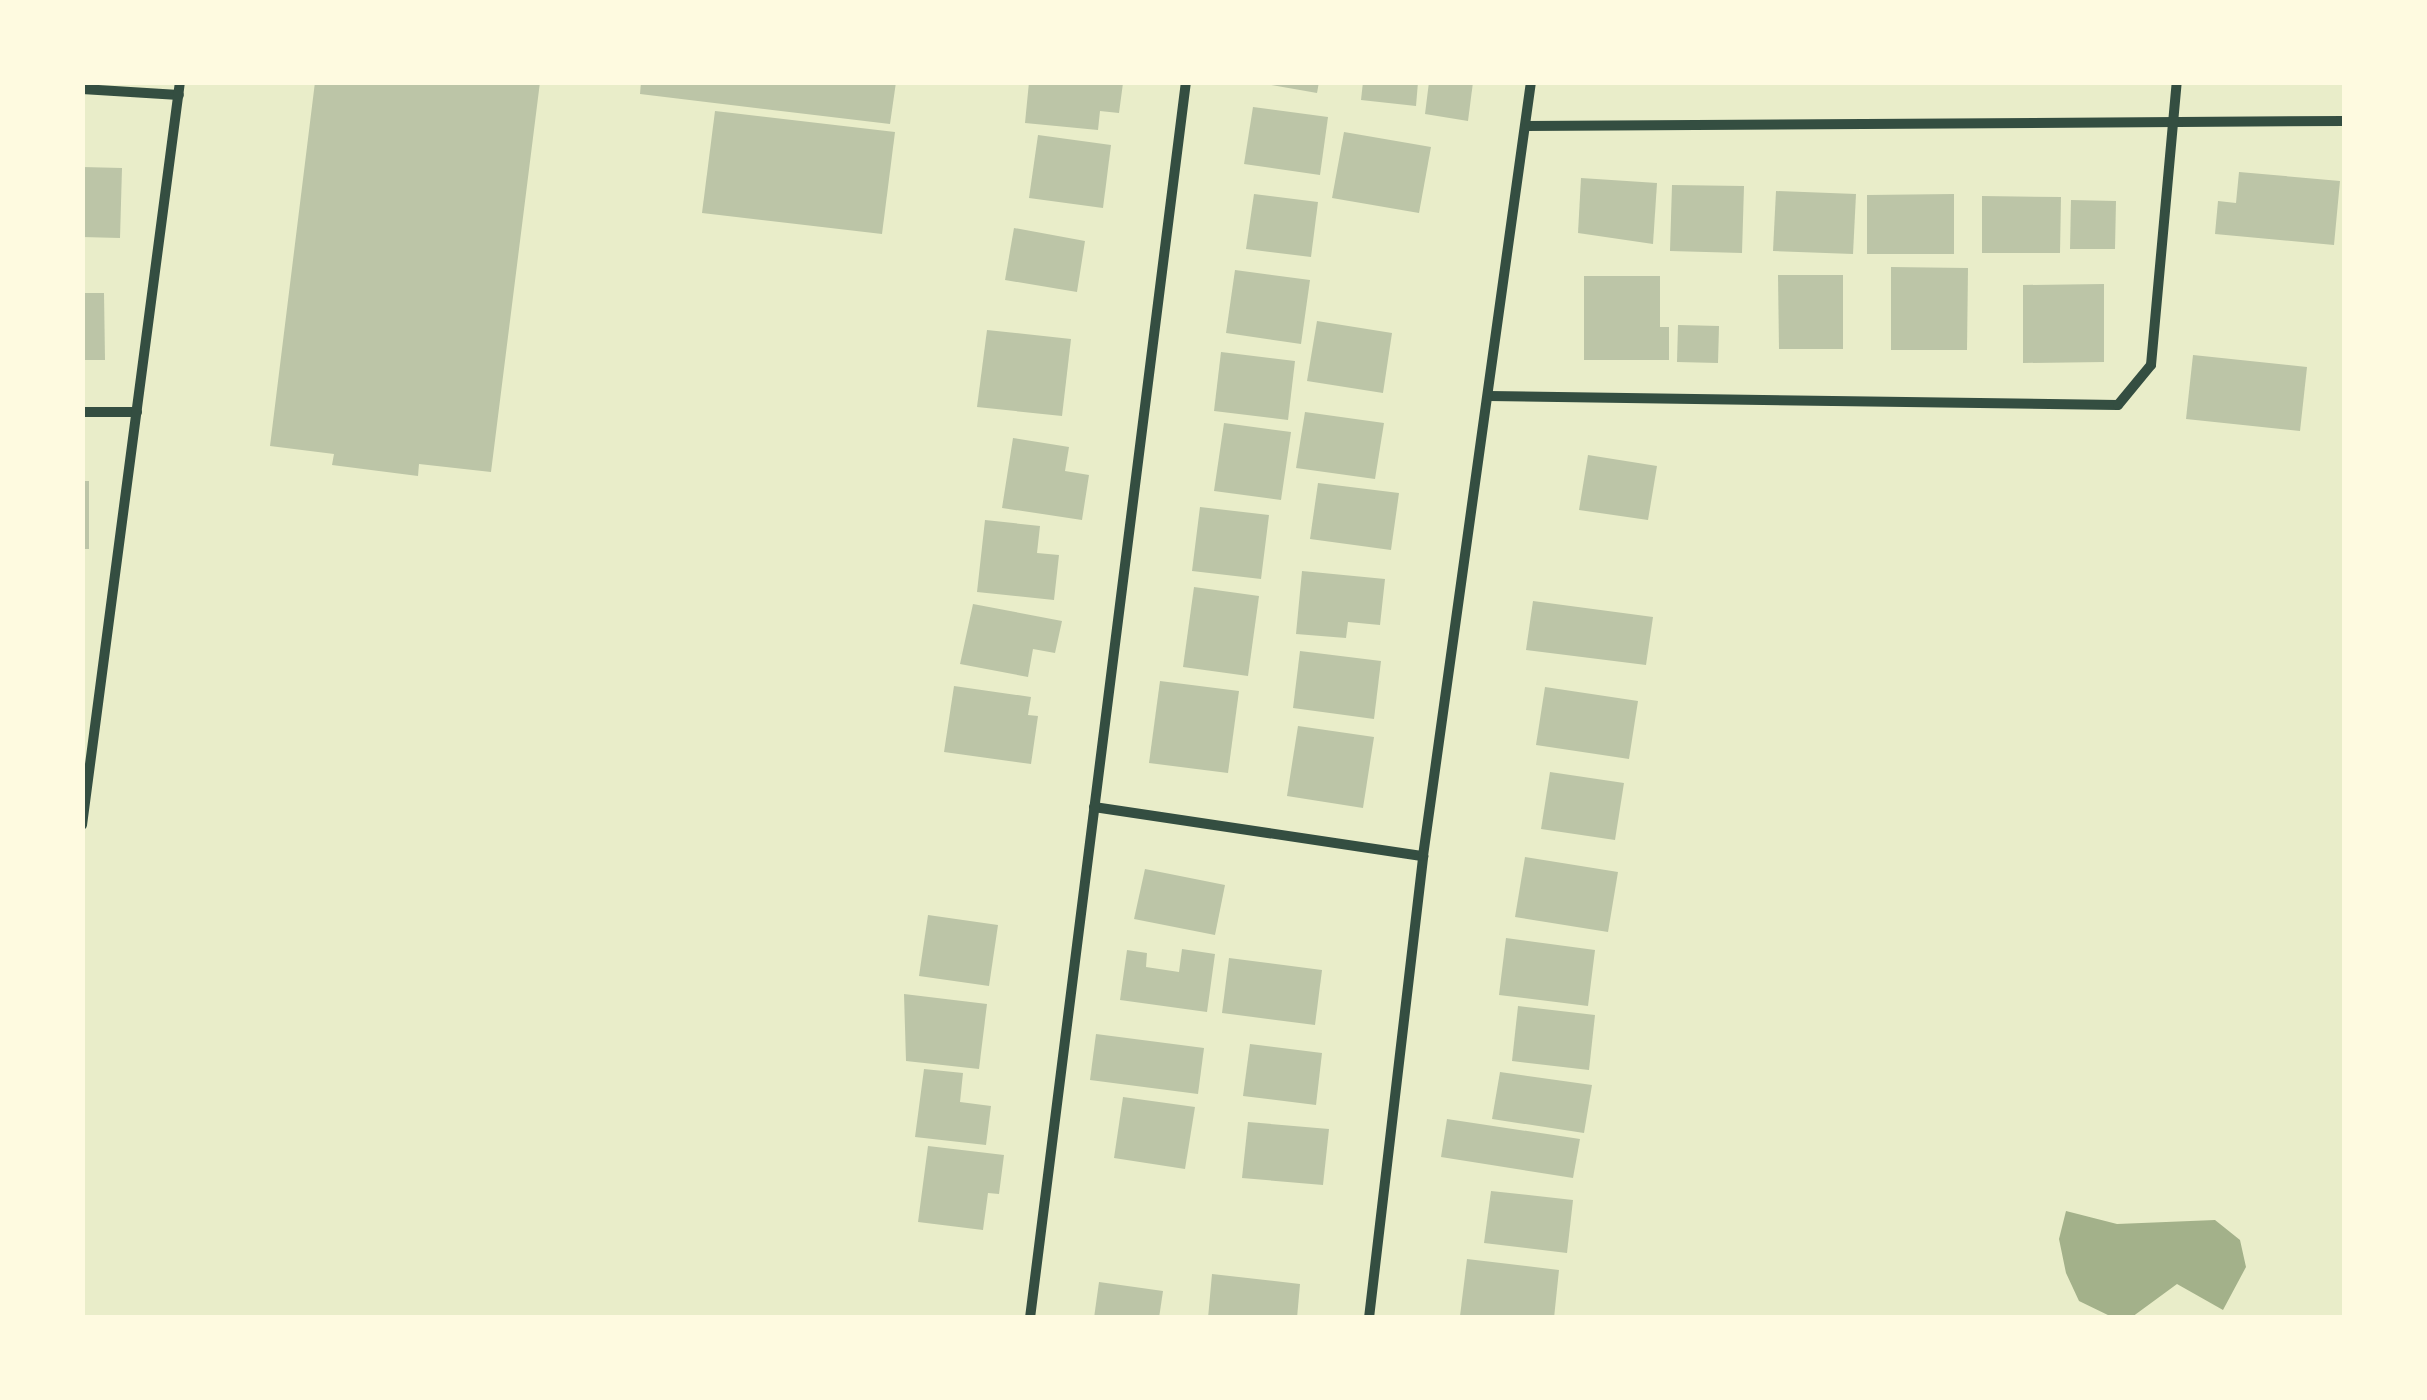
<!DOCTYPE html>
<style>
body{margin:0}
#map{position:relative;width:2427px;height:1400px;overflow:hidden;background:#e9edc9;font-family:Manrope,sans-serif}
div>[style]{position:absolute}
.water>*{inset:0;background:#a3b18a}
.building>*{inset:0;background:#bcc5a7}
.minor>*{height:10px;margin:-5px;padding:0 5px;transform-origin:5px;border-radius:5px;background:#344e41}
span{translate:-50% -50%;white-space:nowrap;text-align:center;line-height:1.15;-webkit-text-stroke:10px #fefae0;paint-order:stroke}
.frame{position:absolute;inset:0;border:85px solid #fefae0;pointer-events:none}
</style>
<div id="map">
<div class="water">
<i style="clip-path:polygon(2066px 1211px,2117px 1224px,2215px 1220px,2240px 1240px,2246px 1267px,2223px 1310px,2177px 1284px,2132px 1317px,2112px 1317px,2079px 1301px,2066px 1273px,2059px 1239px)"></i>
</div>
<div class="building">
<i style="clip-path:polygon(315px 82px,540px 82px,491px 472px,419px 464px,418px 476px,332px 465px,334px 454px,270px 446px)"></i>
<i style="clip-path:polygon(641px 82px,896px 82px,890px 124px,640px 94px)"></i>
<i style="clip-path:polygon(1029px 82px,1123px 83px,1119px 113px,1100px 111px,1098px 130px,1025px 123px)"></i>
<i style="clip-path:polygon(1254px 82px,1319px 82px,1317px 93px)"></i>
<i style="clip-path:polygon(1363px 82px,1418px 82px,1416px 106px,1361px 100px)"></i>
<i style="clip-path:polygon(1429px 82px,1473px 82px,1468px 121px,1425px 114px)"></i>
<i style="clip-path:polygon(1253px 107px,1328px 117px,1320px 175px,1244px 164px)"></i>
<i style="clip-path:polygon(715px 111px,895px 132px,882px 234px,702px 213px)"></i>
<i style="clip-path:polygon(1344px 132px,1431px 147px,1419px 213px,1332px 198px)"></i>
<i style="clip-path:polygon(1038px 135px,1111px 145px,1103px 208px,1029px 198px)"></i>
<i style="clip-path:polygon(82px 167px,122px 168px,120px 238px,82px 237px)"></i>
<i style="clip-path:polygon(2239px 172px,2340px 181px,2334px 245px,2215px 234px,2218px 201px,2236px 203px)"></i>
<i style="clip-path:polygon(1581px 178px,1657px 183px,1653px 244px,1578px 233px)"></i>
<i style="clip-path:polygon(1672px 185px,1744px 186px,1742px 253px,1670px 251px)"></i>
<i style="clip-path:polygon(1776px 191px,1856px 194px,1853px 254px,1773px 251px)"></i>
<i style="clip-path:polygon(1254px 194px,1318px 202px,1311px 257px,1246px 249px)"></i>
<i style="clip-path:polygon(1954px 194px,1954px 254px,1867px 254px,1867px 195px)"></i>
<i style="clip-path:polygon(1982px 196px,2061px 197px,2060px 253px,1982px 253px)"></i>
<i style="clip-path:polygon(2071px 200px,2116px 201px,2115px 249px,2070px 249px)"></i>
<i style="clip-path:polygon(1014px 228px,1085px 241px,1077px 292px,1005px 280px)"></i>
<i style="clip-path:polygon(1891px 267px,1968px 268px,1967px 350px,1891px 350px)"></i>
<i style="clip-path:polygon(1235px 270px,1310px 280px,1301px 344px,1226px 333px)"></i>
<i style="clip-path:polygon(1778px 275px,1843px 275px,1843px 349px,1779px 349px)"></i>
<i style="clip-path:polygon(1584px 276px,1660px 276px,1660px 327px,1669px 327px,1669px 360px,1584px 360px)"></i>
<i style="clip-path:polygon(2104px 284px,2104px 362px,2023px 363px,2023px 285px)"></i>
<i style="clip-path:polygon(82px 293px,104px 293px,105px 360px,82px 360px)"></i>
<i style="clip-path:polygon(1317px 321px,1392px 333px,1383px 393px,1307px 381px)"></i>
<i style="clip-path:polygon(1678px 325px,1719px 326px,1718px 363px,1677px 362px)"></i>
<i style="clip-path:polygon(987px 330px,1071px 339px,1062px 416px,977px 407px)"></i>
<i style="clip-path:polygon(1221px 352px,1295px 361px,1288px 420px,1214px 411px)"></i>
<i style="clip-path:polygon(2193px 355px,2307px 367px,2300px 431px,2186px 419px)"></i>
<i style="clip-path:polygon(1305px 412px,1384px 423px,1375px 479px,1296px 468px)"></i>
<i style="clip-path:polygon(1224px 423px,1291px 432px,1281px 500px,1214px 491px)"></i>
<i style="clip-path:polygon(1013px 438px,1069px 447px,1065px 471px,1089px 475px,1082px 520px,1002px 508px)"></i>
<i style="clip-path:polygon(1588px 455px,1657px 466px,1648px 520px,1579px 510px)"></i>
<i style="clip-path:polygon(82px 481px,89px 481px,89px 549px,82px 549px)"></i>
<i style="clip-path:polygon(1318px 483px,1399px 493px,1391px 550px,1310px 539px)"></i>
<i style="clip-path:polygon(1200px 507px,1269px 515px,1261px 579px,1192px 571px)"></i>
<i style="clip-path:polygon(985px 520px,1040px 526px,1037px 553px,1059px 555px,1054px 600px,977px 592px)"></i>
<i style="clip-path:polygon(1302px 571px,1385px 579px,1380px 625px,1348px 622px,1346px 638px,1296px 634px)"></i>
<i style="clip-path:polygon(1194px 587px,1259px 596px,1248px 676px,1183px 667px)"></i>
<i style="clip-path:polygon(1533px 601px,1653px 617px,1646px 665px,1526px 650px)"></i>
<i style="clip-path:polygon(973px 604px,1062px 621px,1055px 653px,1033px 649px,1028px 677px,960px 664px)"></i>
<i style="clip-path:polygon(1300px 651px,1381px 661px,1374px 719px,1293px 708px)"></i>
<i style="clip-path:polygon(1160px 681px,1239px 691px,1228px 773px,1149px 763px)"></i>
<i style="clip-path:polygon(954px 686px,1031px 697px,1028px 715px,1038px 716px,1031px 764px,944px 752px)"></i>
<i style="clip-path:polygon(1545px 687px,1638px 701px,1629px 759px,1536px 745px)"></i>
<i style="clip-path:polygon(1298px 726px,1374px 737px,1363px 808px,1287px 796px)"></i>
<i style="clip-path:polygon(1550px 772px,1624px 783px,1615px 840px,1541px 829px)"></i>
<i style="clip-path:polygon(1525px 857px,1618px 872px,1608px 932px,1515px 917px)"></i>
<i style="clip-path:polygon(1145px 869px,1225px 885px,1215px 935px,1134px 919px)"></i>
<i style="clip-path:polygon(928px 915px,998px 925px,989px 986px,919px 976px)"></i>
<i style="clip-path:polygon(1506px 938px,1595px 950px,1588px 1006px,1499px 995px)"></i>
<i style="clip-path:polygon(1182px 949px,1215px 954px,1207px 1012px,1120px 1000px,1127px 950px,1147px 953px,1146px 967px,1179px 972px)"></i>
<i style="clip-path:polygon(1229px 958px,1322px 970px,1315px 1025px,1222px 1013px)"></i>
<i style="clip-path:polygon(904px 994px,987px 1004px,979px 1069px,906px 1061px)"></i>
<i style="clip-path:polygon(1518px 1006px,1595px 1015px,1589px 1070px,1512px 1061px)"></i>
<i style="clip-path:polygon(1096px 1034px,1204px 1048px,1198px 1094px,1090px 1080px)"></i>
<i style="clip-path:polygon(1250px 1044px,1322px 1053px,1316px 1105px,1243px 1096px)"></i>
<i style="clip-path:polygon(924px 1069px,963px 1073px,960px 1102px,991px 1106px,986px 1145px,915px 1137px)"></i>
<i style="clip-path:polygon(1500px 1072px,1592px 1085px,1584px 1133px,1492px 1119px)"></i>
<i style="clip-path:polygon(1123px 1097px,1195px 1107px,1185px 1169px,1114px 1158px)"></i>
<i style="clip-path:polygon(1447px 1119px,1580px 1139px,1573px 1178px,1441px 1157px)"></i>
<i style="clip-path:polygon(1248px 1122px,1329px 1129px,1323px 1185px,1242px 1178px)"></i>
<i style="clip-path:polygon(928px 1146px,1004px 1155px,999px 1194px,988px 1193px,983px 1230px,918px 1222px)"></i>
<i style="clip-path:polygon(1491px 1191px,1573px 1200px,1567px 1253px,1484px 1243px)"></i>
<i style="clip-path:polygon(1467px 1259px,1559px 1270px,1554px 1318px,1460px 1316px)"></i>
<i style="clip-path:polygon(1212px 1274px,1300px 1284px,1297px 1318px,1208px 1318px)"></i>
<i style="clip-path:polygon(1099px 1282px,1163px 1291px,1159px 1318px,1094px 1318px)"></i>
</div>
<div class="minor">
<i style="left:82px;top:89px;width:97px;rotate:3.5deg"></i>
<i style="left:1526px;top:126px;width:818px;rotate:-0.35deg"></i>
<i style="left:1489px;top:396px;width:629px;rotate:0.82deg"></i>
<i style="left:2118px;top:405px;width:52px;rotate:-50.5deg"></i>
<i style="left:2151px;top:365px;width:284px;rotate:-84.8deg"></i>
<i style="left:82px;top:412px;width:55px"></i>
<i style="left:1094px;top:807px;width:333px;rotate:8.5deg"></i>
<i style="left:82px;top:825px;width:749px;rotate:-82.49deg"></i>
<i style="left:1030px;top:1318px;width:1246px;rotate:-82.81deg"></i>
<i style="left:1369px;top:1318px;width:465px;rotate:-83.3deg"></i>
<i style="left:1423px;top:856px;width:781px;rotate:-82.06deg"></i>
</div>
<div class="frame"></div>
</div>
